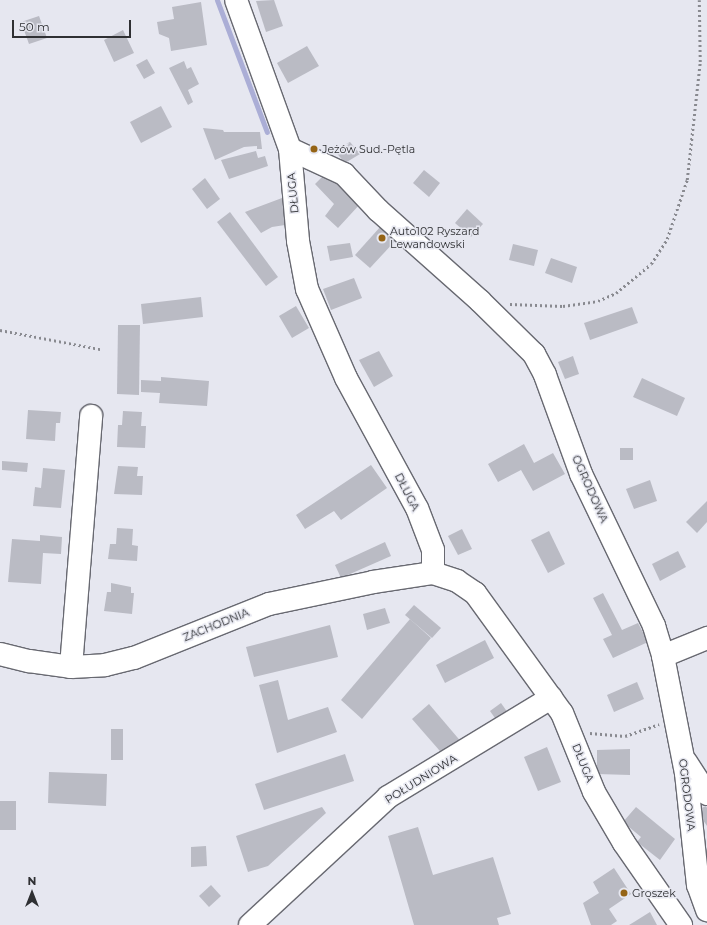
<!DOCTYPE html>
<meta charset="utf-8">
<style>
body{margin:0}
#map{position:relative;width:707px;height:925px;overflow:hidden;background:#e6e7f0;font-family:Montserrat,sans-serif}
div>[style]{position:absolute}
.stream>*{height:5px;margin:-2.5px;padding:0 2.5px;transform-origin:2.5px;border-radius:2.5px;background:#abaed6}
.building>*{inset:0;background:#babbc4}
.path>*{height:2.5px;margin-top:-1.25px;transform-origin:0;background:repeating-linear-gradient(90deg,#898a90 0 2px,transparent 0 5px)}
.roads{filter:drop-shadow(1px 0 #686971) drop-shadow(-1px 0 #686971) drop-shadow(0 1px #686971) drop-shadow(0 -1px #686971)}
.minor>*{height:22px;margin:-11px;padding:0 11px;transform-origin:11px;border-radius:11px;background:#fff}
.dots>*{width:11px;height:11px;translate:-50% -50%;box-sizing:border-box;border:2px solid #e6e7f0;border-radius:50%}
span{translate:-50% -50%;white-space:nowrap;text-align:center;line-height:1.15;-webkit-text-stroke:3px #e6e7f0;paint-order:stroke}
.poi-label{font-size:11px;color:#2f3033}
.left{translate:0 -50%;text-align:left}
.street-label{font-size:11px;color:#2f3033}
.north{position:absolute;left:12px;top:873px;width:40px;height:40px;-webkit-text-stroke:3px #e6e7f0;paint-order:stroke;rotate:0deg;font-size:11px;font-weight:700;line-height:16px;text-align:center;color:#2f3033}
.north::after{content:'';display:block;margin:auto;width:14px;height:18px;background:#2f3033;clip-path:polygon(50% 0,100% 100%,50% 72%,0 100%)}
.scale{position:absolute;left:12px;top:20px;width:119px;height:18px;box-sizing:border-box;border:2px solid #2f3033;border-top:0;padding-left:5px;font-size:12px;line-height:14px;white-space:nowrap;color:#2f3033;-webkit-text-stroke:3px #e6e7f0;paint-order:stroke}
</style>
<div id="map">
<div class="stream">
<i style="left:217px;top:0;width:141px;rotate:69.3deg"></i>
</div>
<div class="building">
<i style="clip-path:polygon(274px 0,283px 26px,266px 32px,256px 1px)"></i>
<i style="clip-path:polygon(201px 2px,207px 45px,171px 51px,169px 38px,159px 34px,157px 22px,174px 19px,172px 7px)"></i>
<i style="clip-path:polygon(39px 16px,47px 38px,29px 44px,21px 22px)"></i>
<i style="clip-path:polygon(123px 30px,134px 53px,114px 62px,104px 40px)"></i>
<i style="clip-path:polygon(307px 46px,319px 66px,288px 83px,277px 63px)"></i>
<i style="clip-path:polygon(147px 59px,155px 73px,144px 79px,136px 65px)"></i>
<i style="clip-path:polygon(184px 61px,187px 69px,191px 67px,199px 84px,188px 90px,193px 102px,188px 105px,169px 68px)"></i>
<i style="clip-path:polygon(161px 106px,172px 127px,141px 143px,130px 122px)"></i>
<i style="clip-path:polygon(203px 128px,223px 130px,224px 132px,260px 132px,262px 149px,257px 149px,257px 146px,244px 147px,215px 160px)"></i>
<i style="clip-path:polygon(350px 142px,360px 154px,345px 163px,334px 150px)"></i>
<i style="clip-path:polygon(256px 151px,258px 158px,265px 156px,268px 166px,229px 179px,221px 160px)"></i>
<i style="clip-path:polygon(424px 170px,440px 183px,429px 197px,413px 183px)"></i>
<i style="clip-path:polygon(328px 171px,361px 203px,338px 228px,325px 216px,334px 204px,315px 184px)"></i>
<i style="clip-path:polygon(205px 178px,220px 199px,207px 209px,192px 189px)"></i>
<i style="clip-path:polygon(282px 198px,285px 225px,272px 227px,261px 233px,245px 212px)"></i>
<i style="clip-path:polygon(467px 209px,483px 224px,471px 237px,455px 223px)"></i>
<i style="clip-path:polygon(230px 212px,278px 277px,266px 286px,217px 222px)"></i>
<i style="clip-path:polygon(381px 226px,396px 240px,370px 268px,355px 255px)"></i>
<i style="clip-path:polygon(350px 243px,353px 257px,330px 261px,327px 246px)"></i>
<i style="clip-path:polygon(513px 244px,538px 250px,534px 266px,509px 260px)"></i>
<i style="clip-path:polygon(551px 258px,577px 267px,572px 283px,545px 273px)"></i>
<i style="clip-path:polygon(354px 278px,362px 298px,331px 310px,323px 289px)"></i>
<i style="clip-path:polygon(201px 297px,203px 317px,143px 324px,141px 304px)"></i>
<i style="clip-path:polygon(296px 306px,309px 328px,292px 338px,279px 316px)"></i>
<i style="clip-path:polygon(632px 307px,638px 323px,590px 340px,584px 323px)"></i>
<i style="clip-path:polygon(118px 325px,140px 325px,139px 395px,117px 394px)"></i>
<i style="clip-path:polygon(379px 351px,393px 376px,374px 387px,359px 360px)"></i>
<i style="clip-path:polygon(573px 356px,579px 374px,565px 379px,558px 362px)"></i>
<i style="clip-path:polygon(161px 377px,209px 381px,207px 406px,159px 403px,160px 393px,141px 392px,141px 380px,161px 381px)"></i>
<i style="clip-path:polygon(642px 378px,685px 398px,677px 416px,633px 397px)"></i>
<i style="clip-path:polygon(28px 410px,61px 412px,60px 423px,56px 423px,55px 441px,26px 439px)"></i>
<i style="clip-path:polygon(123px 411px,142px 412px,141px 426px,146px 426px,145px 448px,117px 447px,118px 425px,122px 425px)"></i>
<i style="clip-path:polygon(524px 444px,534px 463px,553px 453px,565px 474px,533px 491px,521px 470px,498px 482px,488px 464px)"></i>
<i style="clip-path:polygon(620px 448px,633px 448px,633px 460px,620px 460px)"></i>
<i style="clip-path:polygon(2px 461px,28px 463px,27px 472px,2px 470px)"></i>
<i style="clip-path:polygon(371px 465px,387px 488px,341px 520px,334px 511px,305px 529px,296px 515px)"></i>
<i style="clip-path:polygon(118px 466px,138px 467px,137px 476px,143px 476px,142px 495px,114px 494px)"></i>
<i style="clip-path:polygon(43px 468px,65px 470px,61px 508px,33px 506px,35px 487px,41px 488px)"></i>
<i style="clip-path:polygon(650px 480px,657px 501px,634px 509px,626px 489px)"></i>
<i style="clip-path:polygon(707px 501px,707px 522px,697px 533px,686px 522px)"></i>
<i style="clip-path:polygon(117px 528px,133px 529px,132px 545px,138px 546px,137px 561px,108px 559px,110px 544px,116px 544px)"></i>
<i style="clip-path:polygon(462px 529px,472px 549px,458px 555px,448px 536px)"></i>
<i style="clip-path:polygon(549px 531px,565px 564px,548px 573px,531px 540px)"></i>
<i style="clip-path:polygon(40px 535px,62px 537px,61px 554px,43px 553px,41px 584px,8px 582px,12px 539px,40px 541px)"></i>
<i style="clip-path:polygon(385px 542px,391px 556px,341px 578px,335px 565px)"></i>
<i style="clip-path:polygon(678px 551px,686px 567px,660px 581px,652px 564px)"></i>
<i style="clip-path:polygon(111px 583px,131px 587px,131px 593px,134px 593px,132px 614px,104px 611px,107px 592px,111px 592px)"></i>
<i style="clip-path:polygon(603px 593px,622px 630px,638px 623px,648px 642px,613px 658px,603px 639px,612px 635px,593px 598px)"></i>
<i style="clip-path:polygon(414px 605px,441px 628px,432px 638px,405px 615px)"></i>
<i style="clip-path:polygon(385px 608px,390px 623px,367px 630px,363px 614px)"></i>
<i style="clip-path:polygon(410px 619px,431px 638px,362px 719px,341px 700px)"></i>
<i style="clip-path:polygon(330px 625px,338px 657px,254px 677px,246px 647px)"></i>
<i style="clip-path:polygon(485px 640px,494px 658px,445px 683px,436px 665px)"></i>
<i style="clip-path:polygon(278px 680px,288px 720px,328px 707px,337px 732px,277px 753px,259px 685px)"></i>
<i style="clip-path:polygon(637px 682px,644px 699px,614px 712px,607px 695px)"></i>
<i style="clip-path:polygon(501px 703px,508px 713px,497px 721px,490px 711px)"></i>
<i style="clip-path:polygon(429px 704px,463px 744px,446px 758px,412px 719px)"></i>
<i style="clip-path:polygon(111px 729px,123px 729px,123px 760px,111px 760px)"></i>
<i style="clip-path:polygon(547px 747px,561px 782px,538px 791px,524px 757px)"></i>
<i style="clip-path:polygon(630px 749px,630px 775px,597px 774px,597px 750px)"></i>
<i style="clip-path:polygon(345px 754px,354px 781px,264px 810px,255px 784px)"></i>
<i style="clip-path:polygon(49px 772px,107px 774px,106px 806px,48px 803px)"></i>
<i style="clip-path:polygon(0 801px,16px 801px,16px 830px,0 830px)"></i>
<i style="clip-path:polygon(706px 806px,707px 808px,707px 826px,703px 820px,698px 821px,697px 810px)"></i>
<i style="clip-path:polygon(322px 807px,326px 813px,268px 866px,248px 872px,236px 836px)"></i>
<i style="clip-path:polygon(636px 807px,675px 839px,660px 860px,637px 842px,641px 837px,623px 822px)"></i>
<i style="clip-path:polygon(418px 827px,433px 875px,493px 857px,511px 914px,497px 918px,499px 925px,414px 925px,388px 836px)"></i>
<i style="clip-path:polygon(206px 846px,207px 866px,191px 867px,191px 847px)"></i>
<i style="clip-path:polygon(614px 868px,631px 894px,609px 909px,617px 921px,611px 925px,591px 925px,583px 903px,599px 893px,593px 882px)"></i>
<i style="clip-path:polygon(211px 885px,221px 896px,209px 907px,199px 896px)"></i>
<i style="clip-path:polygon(650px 912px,657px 925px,629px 925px,634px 922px)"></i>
</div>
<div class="path">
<i style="left:510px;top:304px;width:53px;rotate:2.2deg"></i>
<i style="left:563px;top:306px;width:35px;rotate:-8deg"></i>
<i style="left:598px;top:301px;width:20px;rotate:-24deg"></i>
<i style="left:616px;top:293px;width:45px;rotate:-39.6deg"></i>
<i style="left:651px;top:264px;width:30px;rotate:-57deg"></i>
<i style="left:667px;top:239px;width:62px;rotate:-71.3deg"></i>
<i style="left:687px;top:180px;width:119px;rotate:-83.7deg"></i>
<i style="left:700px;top:62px;width:62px;rotate:-90.9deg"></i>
<i style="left:0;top:330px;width:102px;rotate:10.8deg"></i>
<i style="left:590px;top:733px;width:35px;rotate:5deg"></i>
<i style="left:625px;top:736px;width:36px;rotate:-19deg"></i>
</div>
<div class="roads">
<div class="minor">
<i style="left:236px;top:0;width:158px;rotate:70.1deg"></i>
<i style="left:290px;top:149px;width:92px;rotate:85deg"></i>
<i style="left:298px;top:241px;width:49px;rotate:79.4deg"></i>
<i style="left:307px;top:289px;width:97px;rotate:66.3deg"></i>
<i style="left:346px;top:378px;width:148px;rotate:61.4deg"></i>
<i style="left:417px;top:508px;width:45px;rotate:69.1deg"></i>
<i style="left:433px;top:550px;width:23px;rotate:90deg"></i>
<i style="left:290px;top:149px;width:60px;rotate:24.8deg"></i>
<i style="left:344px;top:174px;width:50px;rotate:46.6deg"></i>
<i style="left:378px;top:210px;width:137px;rotate:41.7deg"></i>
<i style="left:480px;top:301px;width:76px;rotate:44.5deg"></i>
<i style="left:534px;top:354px;width:24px;rotate:62deg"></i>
<i style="left:545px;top:375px;width:105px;rotate:70deg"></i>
<i style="left:581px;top:474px;width:169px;rotate:64.3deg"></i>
<i style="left:654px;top:626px;width:31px;rotate:73deg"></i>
<i style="left:663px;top:656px;width:119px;rotate:78.9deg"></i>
<i style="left:686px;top:773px;width:113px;rotate:83.9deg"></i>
<i style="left:698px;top:885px;width:27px;rotate:70deg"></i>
<i style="left:0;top:654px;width:30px;rotate:14deg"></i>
<i style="left:29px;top:661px;width:42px;rotate:8.1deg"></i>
<i style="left:71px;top:667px;width:34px;rotate:-3deg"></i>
<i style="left:105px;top:665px;width:30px;rotate:-14deg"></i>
<i style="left:134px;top:658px;width:145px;rotate:-21.8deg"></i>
<i style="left:269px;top:604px;width:106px;rotate:-11.9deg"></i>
<i style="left:373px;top:582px;width:61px;rotate:-8.5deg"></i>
<i style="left:433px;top:573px;width:25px;rotate:18deg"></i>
<i style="left:457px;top:581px;width:22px;rotate:34deg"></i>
<i style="left:475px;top:593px;width:148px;rotate:54.1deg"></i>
<i style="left:562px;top:713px;width:85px;rotate:67.9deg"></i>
<i style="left:594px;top:792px;width:59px;rotate:59.5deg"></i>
<i style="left:624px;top:843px;width:100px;rotate:55.2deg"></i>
<i style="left:663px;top:656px;width:48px;rotate:-22.2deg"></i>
<i style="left:71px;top:667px;width:252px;rotate:-85.4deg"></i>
<i style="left:686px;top:762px;width:38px;rotate:57deg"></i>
<i style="left:250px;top:925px;width:188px;rotate:-42.8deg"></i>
<i style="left:388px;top:797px;width:191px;rotate:-31.3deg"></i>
</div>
</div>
<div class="dots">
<i style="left:314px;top:149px;background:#956415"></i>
<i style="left:382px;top:238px;background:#956415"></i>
<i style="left:624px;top:893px;background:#956415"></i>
</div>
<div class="poi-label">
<span class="left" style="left:322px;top:149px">Jeżów Sud.-Pętla</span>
<span class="left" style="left:390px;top:238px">Auto102 Ryszard<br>Lewandowski</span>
<span class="left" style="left:632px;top:893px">Groszek</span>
</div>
<div class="street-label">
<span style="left:293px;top:193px;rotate:-95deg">DŁUGA</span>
<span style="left:590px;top:489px;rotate:66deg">OGRODOWA</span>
<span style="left:407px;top:492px;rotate:63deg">DŁUGA</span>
<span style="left:216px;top:625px;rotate:-22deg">ZACHODNIA</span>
<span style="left:583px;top:763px;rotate:68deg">DŁUGA</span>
<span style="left:421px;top:779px;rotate:-32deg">POŁUDNIOWA</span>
<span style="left:687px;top:795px;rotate:83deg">OGRODOWA</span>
</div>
<div class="north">N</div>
<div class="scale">50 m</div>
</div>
